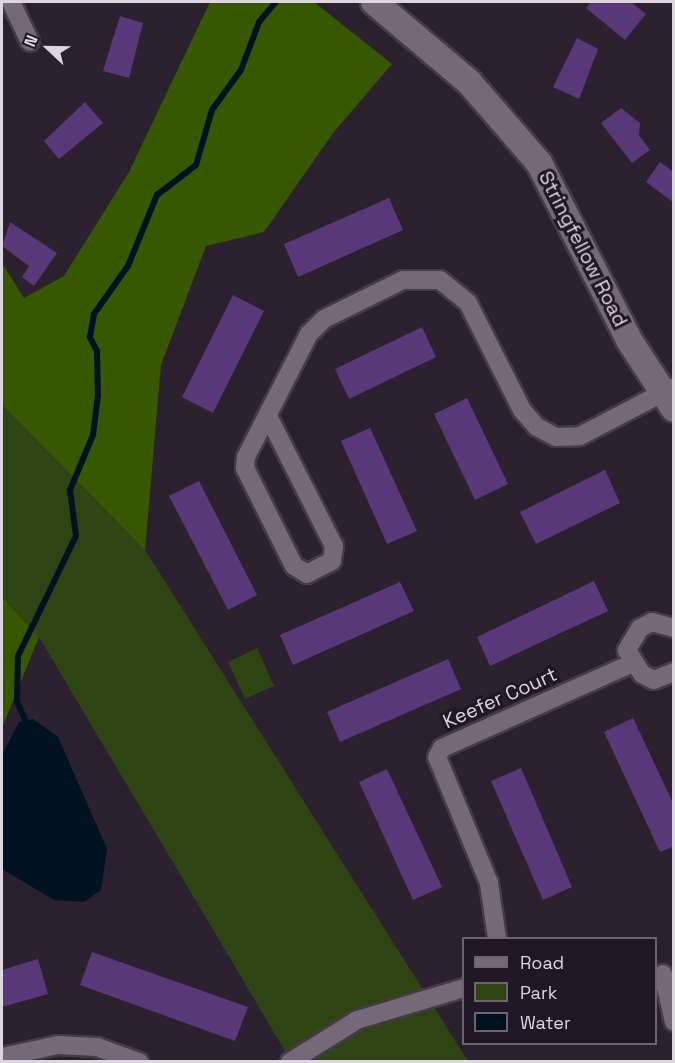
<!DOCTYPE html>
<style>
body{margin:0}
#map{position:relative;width:675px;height:1063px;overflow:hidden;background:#2b202d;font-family:"Space Grotesk",sans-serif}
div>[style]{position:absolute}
.green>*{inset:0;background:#2f4413}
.forest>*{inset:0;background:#385701}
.water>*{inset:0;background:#001222}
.stream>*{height:6px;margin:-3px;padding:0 3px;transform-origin:3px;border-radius:3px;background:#001222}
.building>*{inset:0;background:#59387a}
.roads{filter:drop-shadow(2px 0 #433b46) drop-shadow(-2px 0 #433b46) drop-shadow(0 2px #433b46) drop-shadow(0 -2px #433b46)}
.street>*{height:18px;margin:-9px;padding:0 9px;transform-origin:9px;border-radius:9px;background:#756878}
.secondary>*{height:26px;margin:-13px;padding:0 13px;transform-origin:13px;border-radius:13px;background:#756878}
span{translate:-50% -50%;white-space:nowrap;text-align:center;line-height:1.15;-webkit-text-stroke:6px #211724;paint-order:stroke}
.street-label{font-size:20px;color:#ddd6df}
.frame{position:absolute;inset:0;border:3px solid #ddd6df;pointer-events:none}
.legend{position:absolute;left:462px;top:937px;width:195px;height:108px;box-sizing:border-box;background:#211724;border:2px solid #6c636f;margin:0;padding:8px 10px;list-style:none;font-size:18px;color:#ddd6df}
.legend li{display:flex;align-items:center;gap:12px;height:30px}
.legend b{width:30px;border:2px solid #6c636f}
.north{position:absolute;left:18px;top:18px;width:60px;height:60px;-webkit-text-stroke:4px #211724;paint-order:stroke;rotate:292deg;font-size:16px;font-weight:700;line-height:24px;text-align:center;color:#ddd6df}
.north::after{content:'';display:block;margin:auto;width:21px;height:27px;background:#ddd6df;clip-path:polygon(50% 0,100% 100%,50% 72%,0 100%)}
</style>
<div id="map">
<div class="green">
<i style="clip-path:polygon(2px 405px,145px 550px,468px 1061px,291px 1061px,39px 637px,2px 597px)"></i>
<i style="clip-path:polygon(257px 648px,274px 686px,245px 699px,228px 662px)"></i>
</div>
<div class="forest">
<i style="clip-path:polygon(210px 2px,314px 2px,392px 64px,333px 133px,264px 232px,206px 246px,161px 365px,145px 550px,2px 405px,2px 263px,24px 298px,64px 276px,129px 172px)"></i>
<i style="clip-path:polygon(2px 597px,39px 637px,2px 728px)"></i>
</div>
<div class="water">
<i style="clip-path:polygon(33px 719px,58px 737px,107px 849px,101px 890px,84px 902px,54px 900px,2px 869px,2px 755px,19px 722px)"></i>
</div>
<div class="stream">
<i style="left:25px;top:719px;width:19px;rotate:-115deg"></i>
<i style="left:17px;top:702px;width:46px;rotate:-88.8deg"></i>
<i style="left:18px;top:656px;width:133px;rotate:-64.2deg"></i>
<i style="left:76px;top:536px;width:46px;rotate:-97.4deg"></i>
<i style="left:70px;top:490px;width:60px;rotate:-67.3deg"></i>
<i style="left:93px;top:435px;width:40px;rotate:-82.9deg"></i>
<i style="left:98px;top:395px;width:44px;rotate:-91.3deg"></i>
<i style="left:97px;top:351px;width:16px;rotate:-117deg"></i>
<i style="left:90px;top:337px;width:23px;rotate:-80deg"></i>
<i style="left:94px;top:314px;width:59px;rotate:-54.7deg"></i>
<i style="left:128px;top:266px;width:77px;rotate:-67.8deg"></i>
<i style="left:157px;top:195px;width:49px;rotate:-37.6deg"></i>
<i style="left:196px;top:165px;width:57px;rotate:-73.8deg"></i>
<i style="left:212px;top:110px;width:49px;rotate:-54.1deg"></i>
<i style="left:241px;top:70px;width:51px;rotate:-69.4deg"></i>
<i style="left:259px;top:22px;width:26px;rotate:-50deg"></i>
</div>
<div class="building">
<i style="clip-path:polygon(591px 2px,631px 2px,646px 14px,625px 40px,586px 8px)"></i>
<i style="clip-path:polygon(120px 16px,143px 23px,129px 78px,103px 71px)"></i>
<i style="clip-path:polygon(577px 38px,598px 49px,579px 99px,553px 87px)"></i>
<i style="clip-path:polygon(85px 102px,103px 123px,59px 159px,44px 141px)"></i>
<i style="clip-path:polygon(621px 108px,640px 123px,639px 135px,650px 150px,632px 163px,601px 123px)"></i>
<i style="clip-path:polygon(660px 162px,674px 172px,674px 203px,646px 182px)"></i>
<i style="clip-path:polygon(389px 198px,403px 230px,298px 277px,284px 244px)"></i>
<i style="clip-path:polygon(10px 222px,57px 253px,34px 286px,22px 277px,29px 266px,2px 246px)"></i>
<i style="clip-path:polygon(233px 295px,264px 311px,213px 413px,182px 397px)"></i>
<i style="clip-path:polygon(422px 327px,436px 357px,349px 399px,335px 369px)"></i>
<i style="clip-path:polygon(467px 398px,508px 484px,475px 500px,434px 414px)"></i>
<i style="clip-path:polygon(370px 428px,417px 531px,387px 544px,341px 441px)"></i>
<i style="clip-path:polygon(605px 470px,620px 503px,536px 544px,520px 512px)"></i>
<i style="clip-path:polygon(199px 481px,257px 595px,228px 610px,169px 496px)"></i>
<i style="clip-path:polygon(594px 581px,608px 611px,490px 666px,477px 637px)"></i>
<i style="clip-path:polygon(400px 582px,414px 611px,293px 665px,280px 635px)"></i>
<i style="clip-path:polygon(448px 659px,461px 689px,340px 742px,327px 712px)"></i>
<i style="clip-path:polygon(633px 718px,674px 805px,674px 846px,660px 852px,604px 732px)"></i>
<i style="clip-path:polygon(521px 768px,572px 887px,543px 900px,491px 781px)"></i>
<i style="clip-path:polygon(387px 769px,442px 887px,413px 900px,359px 782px)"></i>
<i style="clip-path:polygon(92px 952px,248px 1007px,235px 1041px,80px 985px)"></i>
<i style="clip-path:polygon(38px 959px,48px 994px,2px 1007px,2px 970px)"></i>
</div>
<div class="roads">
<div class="street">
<i style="left:11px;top:2px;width:44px;rotate:64.6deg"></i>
<i style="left:268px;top:416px;width:146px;rotate:63.1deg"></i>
<i style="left:334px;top:546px;width:15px;rotate:98deg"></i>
<i style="left:332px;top:561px;width:28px;rotate:153deg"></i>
<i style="left:307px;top:574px;width:15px;rotate:-148deg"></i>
<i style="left:294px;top:566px;width:110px;rotate:-116.6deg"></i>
<i style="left:245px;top:468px;width:11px;rotate:-85deg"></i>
<i style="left:246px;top:457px;width:138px;rotate:-62.9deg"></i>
<i style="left:309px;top:334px;width:21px;rotate:-45deg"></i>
<i style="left:324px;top:319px;width:88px;rotate:-26.3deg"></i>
<i style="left:403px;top:280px;width:37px"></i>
<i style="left:440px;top:280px;width:36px;rotate:39deg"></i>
<i style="left:468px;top:303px;width:120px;rotate:63.2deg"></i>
<i style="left:522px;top:410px;width:23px;rotate:49deg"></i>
<i style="left:537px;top:427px;width:21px;rotate:28deg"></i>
<i style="left:556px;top:437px;width:24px;rotate:-2deg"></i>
<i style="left:580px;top:436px;width:104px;rotate:-27.6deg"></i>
<i style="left:674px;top:628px;width:23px;rotate:-165deg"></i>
<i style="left:652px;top:622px;width:13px;rotate:153deg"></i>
<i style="left:640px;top:628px;width:26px;rotate:121deg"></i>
<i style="left:627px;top:650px;width:28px;rotate:58deg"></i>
<i style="left:642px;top:674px;width:13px;rotate:27deg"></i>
<i style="left:654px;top:680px;width:22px;rotate:-22deg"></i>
<i style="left:497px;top:938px;width:56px;rotate:-98.3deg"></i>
<i style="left:489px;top:883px;width:136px;rotate:-112.4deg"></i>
<i style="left:437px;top:757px;width:10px;rotate:-61deg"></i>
<i style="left:442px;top:748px;width:207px;rotate:-24deg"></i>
<i style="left:663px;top:974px;width:49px;rotate:77.1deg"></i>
<i style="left:2px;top:1057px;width:57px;rotate:-12.1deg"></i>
<i style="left:58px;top:1045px;width:39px;rotate:3deg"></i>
<i style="left:97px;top:1047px;width:45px;rotate:19.7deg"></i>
<i style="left:290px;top:1062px;width:79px;rotate:-32.1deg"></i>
<i style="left:357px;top:1020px;width:112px;rotate:-16.7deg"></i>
</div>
<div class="secondary">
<i style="left:374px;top:2px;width:124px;rotate:40.1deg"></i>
<i style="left:469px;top:82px;width:107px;rotate:49.2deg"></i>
<i style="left:539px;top:163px;width:199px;rotate:63deg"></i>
<i style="left:629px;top:340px;width:82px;rotate:56.9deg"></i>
</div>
</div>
<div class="street-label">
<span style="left:583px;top:249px;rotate:63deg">Stringfellow Road</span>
<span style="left:500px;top:698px;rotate:-24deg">Keefer Court</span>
</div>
<div class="frame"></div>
<ul class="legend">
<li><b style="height:8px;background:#756878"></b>Road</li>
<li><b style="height:16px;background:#2f4413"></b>Park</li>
<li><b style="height:16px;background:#001222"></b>Water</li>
</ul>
<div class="north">N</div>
</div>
